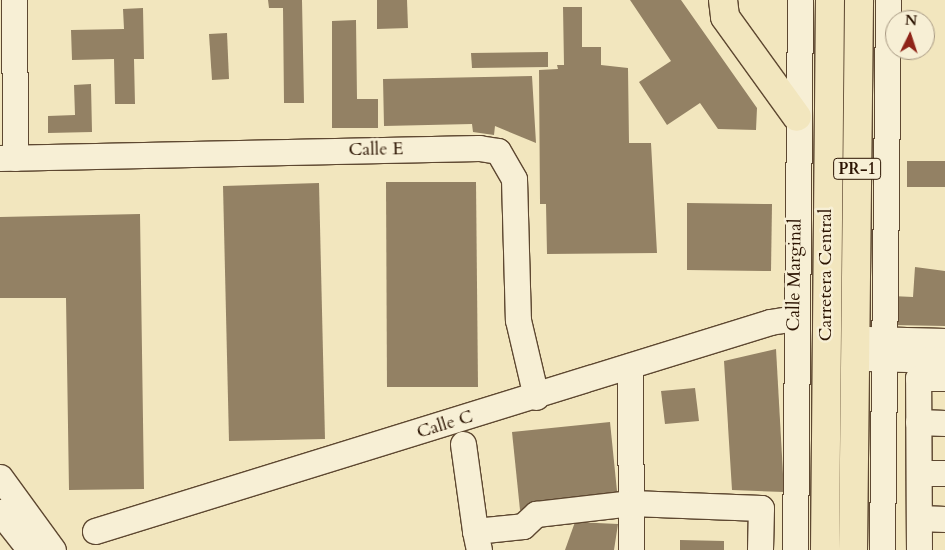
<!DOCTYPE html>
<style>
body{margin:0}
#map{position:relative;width:945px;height:550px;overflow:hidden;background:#f2e6be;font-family:Cardo,serif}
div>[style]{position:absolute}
.building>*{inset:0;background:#938164}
.roads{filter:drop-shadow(1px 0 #5e4831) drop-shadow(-1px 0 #5e4831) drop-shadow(0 1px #5e4831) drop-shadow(0 -1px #5e4831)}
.minor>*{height:25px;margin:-12.5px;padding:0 12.5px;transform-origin:12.5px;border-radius:12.5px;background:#f7efd5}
.major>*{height:28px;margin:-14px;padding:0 14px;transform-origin:14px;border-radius:14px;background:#f2e6be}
span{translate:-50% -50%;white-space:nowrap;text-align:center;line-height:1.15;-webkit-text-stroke:5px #f7efd5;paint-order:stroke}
.shield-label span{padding:1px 4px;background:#f7efd5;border:1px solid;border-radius:4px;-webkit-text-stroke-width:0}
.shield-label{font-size:16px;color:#2c1402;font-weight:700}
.street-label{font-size:18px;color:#2c1402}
.north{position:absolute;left:885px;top:10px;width:50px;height:50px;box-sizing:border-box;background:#f7efd5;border:1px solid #a69781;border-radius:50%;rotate:4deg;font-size:14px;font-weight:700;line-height:20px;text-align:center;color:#2c1402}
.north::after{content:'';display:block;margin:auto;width:18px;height:22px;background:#8f2418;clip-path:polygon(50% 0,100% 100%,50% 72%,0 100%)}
</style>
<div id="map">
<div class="building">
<i style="clip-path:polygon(268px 0,302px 0,304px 103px,284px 103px,283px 8px,269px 8px)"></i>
<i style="clip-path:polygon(377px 0,407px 0,408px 28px,377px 29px)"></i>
<i style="clip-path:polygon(630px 0,681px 0,757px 108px,756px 130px,718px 129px,700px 103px,667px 125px,639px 82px,671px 61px)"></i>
<i style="clip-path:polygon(563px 7px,582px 7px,582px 47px,601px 47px,601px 65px,628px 68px,629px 143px,651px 143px,657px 253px,547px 254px,546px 204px,540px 204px,539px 70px,558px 69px,557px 65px,564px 65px)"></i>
<i style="clip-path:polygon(143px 8px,144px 59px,134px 59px,135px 104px,115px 104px,114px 59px,72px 60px,71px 30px,124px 29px,123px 9px)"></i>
<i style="clip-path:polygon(356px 20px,357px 99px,378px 99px,378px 128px,332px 128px,332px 21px)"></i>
<i style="clip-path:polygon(227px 33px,229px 79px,212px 80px,209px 34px)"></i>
<i style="clip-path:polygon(548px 52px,548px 67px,472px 68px,471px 53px)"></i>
<i style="clip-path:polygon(532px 76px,536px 143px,495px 126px,494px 135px,473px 132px,472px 124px,384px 126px,383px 79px)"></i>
<i style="clip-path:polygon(91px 84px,92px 132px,48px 133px,48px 116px,75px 115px,74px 85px)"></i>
<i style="clip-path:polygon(907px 161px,945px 161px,945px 187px,907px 187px)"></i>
<i style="clip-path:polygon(386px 182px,476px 182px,478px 387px,387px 387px)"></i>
<i style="clip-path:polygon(319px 183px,325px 439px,229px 441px,223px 186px)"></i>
<i style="clip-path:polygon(687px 203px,772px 204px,771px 271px,687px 270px)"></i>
<i style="clip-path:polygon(140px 214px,144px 489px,69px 490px,66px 298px,0 298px,0 217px)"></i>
<i style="clip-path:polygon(915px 267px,945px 271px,945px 326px,892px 325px,892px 296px,913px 297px)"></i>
<i style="clip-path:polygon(776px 349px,784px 492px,732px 490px,724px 361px)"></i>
<i style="clip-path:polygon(695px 388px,699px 421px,665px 424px,661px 391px)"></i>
<i style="clip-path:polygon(610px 422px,618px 501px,520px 510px,512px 432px)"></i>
<i style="clip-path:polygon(575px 522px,618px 524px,614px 550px,565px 550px)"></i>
<i style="clip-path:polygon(680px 540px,724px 541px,724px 550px,680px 550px)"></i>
</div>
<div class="roads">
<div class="minor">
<i style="left:14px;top:0;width:158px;rotate:89.6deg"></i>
<i style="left:0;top:158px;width:479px;rotate:-1.2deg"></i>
<i style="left:479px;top:148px;width:19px;rotate:9deg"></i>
<i style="left:498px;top:151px;width:32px;rotate:60deg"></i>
<i style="left:514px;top:179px;width:141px;rotate:88.4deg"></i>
<i style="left:518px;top:320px;width:79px;rotate:76.8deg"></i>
<i style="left:868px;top:339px;width:77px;rotate:1.5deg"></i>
<i style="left:868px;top:358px;width:77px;rotate:1.5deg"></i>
<i style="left:630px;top:366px;width:184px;rotate:89.7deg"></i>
<i style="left:918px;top:422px;width:27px;rotate:2deg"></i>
<i style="left:463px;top:444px;width:88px;rotate:82.1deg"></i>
<i style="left:919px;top:473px;width:26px"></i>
<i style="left:0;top:477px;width:90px;rotate:54deg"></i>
<i style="left:0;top:512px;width:48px;rotate:51.7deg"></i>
<i style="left:919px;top:518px;width:26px;rotate:2deg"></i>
<i style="left:95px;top:531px;width:707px;rotate:-17.2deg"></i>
<i style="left:770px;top:322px;width:25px;rotate:-9deg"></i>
<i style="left:479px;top:550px;width:19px;rotate:-102deg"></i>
<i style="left:475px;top:531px;width:48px;rotate:-5.9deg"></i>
<i style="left:523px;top:526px;width:18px;rotate:-43deg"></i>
<i style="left:536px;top:514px;width:96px;rotate:-6.6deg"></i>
<i style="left:631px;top:503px;width:130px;rotate:2.2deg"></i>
<i style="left:761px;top:508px;width:42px;rotate:91.4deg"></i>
<i style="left:795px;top:550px;width:550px;rotate:-89.48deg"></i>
<i style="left:882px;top:550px;width:550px;rotate:-89.37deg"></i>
<i style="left:919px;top:550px;width:172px;rotate:-90.3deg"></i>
<i style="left:918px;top:378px;width:27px"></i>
</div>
<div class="major">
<i style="left:723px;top:0;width:17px;rotate:83deg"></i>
<i style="left:725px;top:17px;width:123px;rotate:54.2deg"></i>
<i style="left:825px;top:550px;width:550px;rotate:-89.48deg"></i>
<i style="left:853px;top:550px;width:550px;rotate:-89.37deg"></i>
</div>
</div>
<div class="shield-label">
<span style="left:857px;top:169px">PR-1</span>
</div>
<div class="street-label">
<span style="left:376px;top:150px;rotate:-1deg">Calle E</span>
<span style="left:795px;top:275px;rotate:-89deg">Calle Marginal</span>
<span style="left:826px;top:275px;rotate:-90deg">Carretera Central</span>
<span style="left:445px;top:425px;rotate:-17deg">Calle C</span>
</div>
<div class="north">N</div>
</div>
